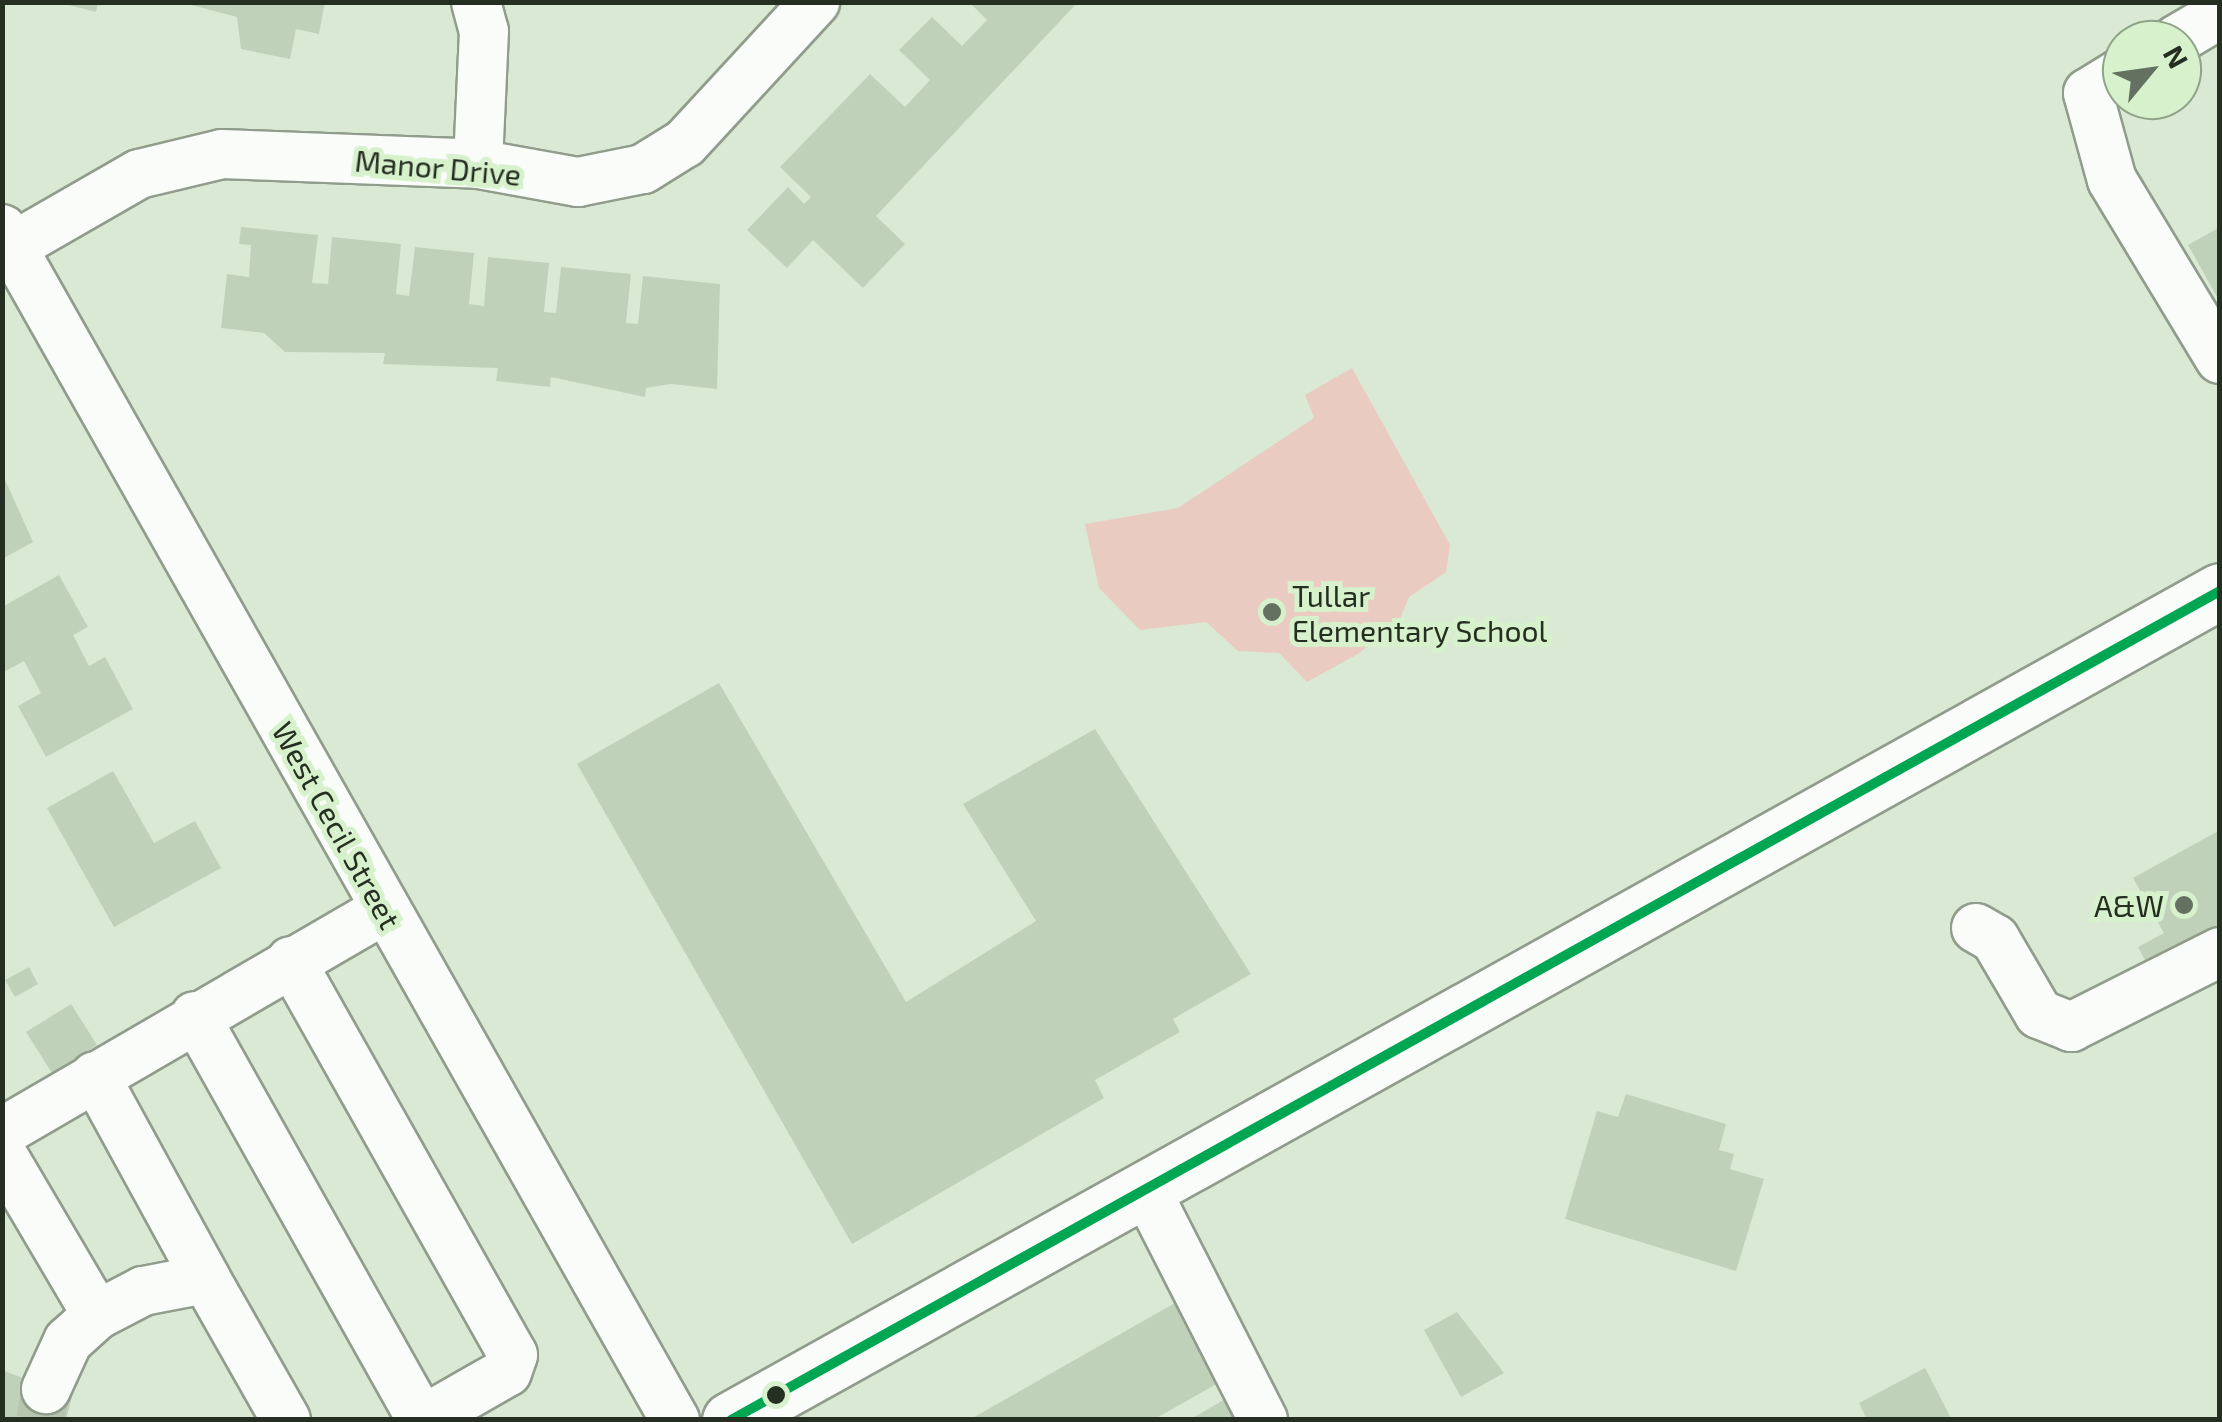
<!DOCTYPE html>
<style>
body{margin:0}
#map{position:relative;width:2222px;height:1422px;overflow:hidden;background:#dae9d4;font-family:"Exo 2",sans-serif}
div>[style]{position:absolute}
.green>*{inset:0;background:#eacbc2}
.building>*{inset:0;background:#c0d1ba}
.minor-tunnel>*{height:48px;margin-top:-24px;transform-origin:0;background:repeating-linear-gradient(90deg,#b6c4b0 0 48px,transparent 0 72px)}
.roads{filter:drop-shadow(2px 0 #909c8c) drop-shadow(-2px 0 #909c8c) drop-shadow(0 2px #909c8c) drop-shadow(0 -2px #909c8c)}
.minor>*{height:48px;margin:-24px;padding:0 24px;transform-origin:24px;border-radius:24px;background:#f9fcf9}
.major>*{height:55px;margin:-27.5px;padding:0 27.5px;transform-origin:27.5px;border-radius:27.5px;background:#f9fcf9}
.bus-1>*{height:10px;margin:-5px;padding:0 5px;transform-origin:5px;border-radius:5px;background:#00a651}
.dots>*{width:28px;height:28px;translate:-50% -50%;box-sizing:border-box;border:5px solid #d6f1cc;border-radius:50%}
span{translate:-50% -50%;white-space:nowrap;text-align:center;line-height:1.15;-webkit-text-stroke:10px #d6f1cc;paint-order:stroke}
.street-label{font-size:30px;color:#252f21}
.poi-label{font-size:30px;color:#252f21}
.left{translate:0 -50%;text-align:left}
.right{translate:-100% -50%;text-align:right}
.frame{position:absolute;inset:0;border:5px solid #252f21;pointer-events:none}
.north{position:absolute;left:2102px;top:20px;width:100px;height:100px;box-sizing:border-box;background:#d6f1cc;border:2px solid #8fa388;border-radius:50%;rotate:61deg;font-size:28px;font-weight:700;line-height:40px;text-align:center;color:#252f21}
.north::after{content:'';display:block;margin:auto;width:35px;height:45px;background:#647060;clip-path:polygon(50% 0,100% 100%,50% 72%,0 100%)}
</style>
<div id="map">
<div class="green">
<i style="clip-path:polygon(1352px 368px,1450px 545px,1446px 572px,1409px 597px,1400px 619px,1358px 654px,1307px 682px,1279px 653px,1238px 651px,1206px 622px,1140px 630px,1099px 588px,1085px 524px,1178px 508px,1314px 418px,1305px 395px)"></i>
</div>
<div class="building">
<i style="clip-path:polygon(57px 2px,98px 2px,96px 12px)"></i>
<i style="clip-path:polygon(180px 2px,325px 2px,319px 34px,296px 29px,290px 59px,241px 49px,237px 17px)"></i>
<i style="clip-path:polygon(969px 2px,1078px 2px,876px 216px,905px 244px,863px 288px,813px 240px,787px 268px,747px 230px,788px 187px,804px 204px,811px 197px,780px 167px,870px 74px,905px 107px,930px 80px,899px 50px,932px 17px,962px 46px,987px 20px)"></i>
<i style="clip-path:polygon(241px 227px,318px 235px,312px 283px,328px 284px,332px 237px,401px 244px,396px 294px,409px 296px,415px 247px,474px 253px,469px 304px,484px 306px,488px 257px,549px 263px,544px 312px,556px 313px,561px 267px,631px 274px,626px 323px,638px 324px,643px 276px,720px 284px,717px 389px,671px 384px,646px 388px,645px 397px,551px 377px,550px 387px,496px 381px,498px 368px,383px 364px,385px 353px,285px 352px,264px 333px,221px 328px,227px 274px,249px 277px,251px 245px,239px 244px)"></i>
<i style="clip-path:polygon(2220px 227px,2220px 302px,2188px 245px)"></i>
<i style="clip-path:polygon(2px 473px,33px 542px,2px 559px)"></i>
<i style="clip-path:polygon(59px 575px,88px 627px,73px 635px,89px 666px,105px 657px,133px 709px,46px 757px,18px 706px,41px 693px,24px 661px,2px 673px,2px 607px)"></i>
<i style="clip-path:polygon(719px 683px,906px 1002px,1036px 921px,963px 804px,1095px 729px,1251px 974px,1173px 1019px,1180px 1032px,1095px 1080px,1104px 1098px,852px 1244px,577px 764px)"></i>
<i style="clip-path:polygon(113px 771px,154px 843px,195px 821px,221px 868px,114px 927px,47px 808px)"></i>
<i style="clip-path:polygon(2220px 830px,2220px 932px,2148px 966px,2138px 947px,2164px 933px,2133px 878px)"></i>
<i style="clip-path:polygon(29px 967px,38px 984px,15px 997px,5px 980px)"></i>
<i style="clip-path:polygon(71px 1004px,97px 1045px,52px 1073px,26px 1032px)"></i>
<i style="clip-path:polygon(1626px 1094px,1726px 1124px,1719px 1150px,1734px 1154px,1730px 1169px,1764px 1179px,1736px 1271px,1565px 1219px,1597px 1111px,1618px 1117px)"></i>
<i style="clip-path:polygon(1182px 1299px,1227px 1378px,1153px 1420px,969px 1420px)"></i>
<i style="clip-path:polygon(1457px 1312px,1504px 1373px,1461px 1397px,1424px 1330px)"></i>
<i style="clip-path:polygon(1925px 1368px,1952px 1420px,1867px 1420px,1859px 1403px)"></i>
<i style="clip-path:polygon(2px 1370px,72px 1397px,66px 1420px,2px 1420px)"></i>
<i style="clip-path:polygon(1227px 1398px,1240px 1420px,1189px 1420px)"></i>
</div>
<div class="minor-tunnel">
<i style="left:40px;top:1420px;width:32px;rotate:-79deg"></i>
</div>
<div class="roads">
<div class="minor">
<i style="left:476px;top:2px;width:30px;rotate:75deg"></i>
<i style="left:484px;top:31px;width:133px;rotate:92.6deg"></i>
<i style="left:2176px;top:40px;width:51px;rotate:-30.6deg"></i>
<i style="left:2122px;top:72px;width:40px;rotate:148deg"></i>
<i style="left:2088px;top:93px;width:90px;rotate:74.6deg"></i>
<i style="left:2112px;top:180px;width:209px;rotate:58.9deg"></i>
<i style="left:2px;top:229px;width:1368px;rotate:60.53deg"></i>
<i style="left:12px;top:247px;width:146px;rotate:-29.9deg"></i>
<i style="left:139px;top:174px;width:85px;rotate:-13.5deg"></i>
<i style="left:222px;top:154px;width:256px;rotate:2.2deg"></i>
<i style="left:478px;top:164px;width:102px;rotate:10.2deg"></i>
<i style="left:578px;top:182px;width:66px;rotate:-11.3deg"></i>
<i style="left:643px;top:169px;width:49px;rotate:-31.8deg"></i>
<i style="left:685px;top:143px;width:192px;rotate:-47.3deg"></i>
<i style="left:1976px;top:928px;width:22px;rotate:30deg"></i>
<i style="left:1995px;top:939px;width:87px;rotate:59.6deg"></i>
<i style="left:2039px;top:1014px;width:35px;rotate:22deg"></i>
<i style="left:2071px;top:1027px;width:167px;rotate:-26.7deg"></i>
<i style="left:291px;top:961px;width:452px;rotate:60.6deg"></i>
<i style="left:513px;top:1355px;width:18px;rotate:109deg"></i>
<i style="left:507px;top:1372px;width:97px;rotate:150.3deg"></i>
<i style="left:195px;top:1016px;width:463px;rotate:60.7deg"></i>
<i style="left:95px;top:1076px;width:231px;rotate:61.3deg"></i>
<i style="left:2px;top:1132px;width:441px;rotate:-30.2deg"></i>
<i style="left:2px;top:1154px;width:187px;rotate:59.5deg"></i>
<i style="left:97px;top:1315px;width:39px;rotate:138deg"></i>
<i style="left:68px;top:1341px;width:53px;rotate:114.6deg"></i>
<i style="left:1146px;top:1190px;width:258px;rotate:63deg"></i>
<i style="left:97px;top:1315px;width:52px;rotate:-27.6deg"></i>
<i style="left:143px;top:1291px;width:64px;rotate:-10.8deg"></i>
<i style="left:206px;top:1279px;width:162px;rotate:60.4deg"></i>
</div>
<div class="major">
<i style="left:730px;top:1420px;width:1705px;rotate:-29.09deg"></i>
</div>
</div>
<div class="bus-1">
<i style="left:731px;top:1420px;width:1704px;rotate:-29.11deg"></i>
</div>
<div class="dots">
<i style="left:1272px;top:612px;background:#647060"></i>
<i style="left:2184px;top:905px;background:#647060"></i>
<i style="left:776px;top:1395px;background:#252f21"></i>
</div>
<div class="street-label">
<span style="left:438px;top:167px;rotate:5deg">Manor Drive</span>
<span style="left:337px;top:825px;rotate:61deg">West Cecil Street</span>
</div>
<div class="poi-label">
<span class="left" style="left:1292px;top:612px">Tullar<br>Elementary School</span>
<span class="right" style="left:2164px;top:905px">A&amp;W</span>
</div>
<div class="frame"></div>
<div class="north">N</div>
</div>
